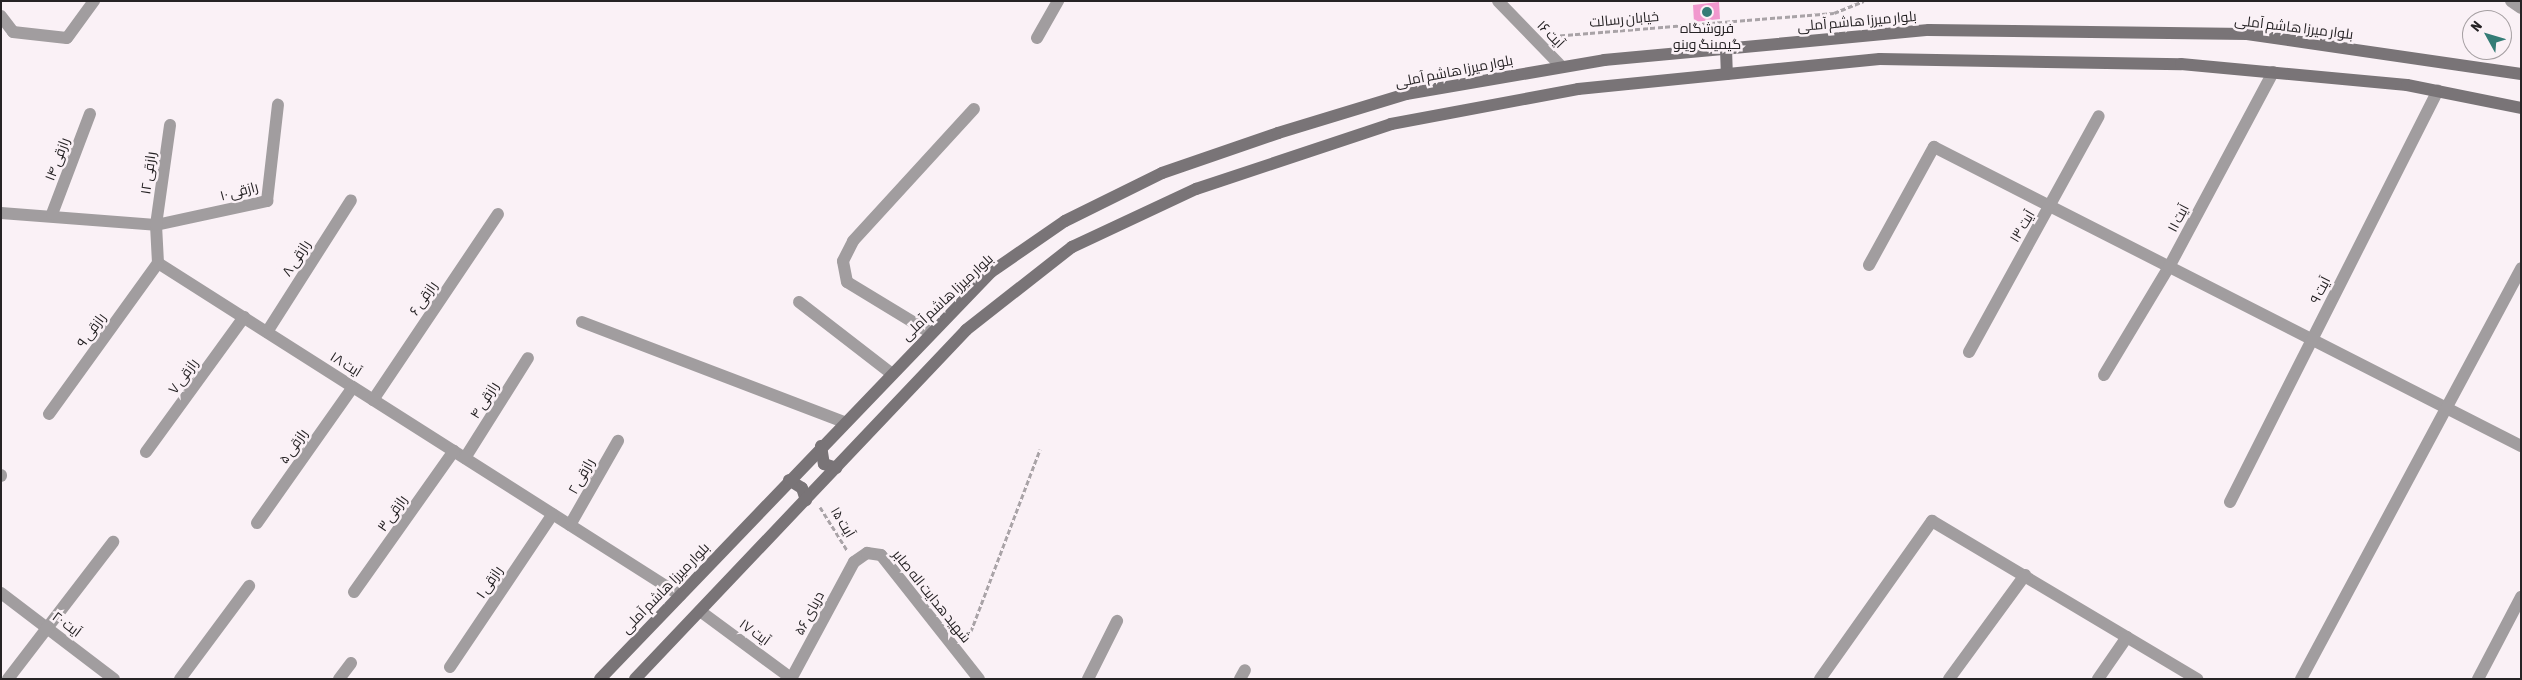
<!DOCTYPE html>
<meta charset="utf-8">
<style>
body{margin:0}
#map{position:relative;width:2522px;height:680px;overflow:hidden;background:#faf1f6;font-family:"Asap Condensed",Cairo,sans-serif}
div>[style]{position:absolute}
.building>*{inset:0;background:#f198ce}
.path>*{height:3px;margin-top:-1.5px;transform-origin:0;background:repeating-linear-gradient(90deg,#a9a3a7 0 5px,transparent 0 7.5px)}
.street>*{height:12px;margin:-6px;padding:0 6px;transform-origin:6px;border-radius:6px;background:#a19d9f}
.secondary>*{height:12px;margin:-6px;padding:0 6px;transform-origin:6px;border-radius:6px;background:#797477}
.dots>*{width:14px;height:14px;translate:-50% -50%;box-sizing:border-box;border:2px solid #faf1f6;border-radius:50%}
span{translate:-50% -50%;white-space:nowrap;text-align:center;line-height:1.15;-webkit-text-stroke:5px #faf1f6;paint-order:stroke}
.street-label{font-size:14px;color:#262325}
.poi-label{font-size:14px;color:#262325}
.frame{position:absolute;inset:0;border:2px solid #262325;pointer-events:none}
.north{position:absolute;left:2462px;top:10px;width:50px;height:50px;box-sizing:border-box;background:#faf1f6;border:1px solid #a59fa2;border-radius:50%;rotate:309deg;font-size:14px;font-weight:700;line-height:20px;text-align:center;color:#262325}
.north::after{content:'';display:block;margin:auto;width:18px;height:22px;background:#347c76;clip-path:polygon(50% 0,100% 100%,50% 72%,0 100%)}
</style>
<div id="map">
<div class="building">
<i style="clip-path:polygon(1719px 2px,1720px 19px,1694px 22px,1693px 5px)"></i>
</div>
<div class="path">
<i style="left:1553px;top:36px;width:282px;rotate:-4.7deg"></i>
<i style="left:1834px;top:13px;width:32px;rotate:-22deg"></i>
<i style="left:820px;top:507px;width:51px;rotate:57.9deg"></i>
<i style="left:968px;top:639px;width:203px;rotate:-69.2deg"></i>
</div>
<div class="street">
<i style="left:1498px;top:1px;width:92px;rotate:45.9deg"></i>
<i style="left:2511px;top:1px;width:12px;rotate:35deg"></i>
<i style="left:1px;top:16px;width:20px;rotate:53deg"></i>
<i style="left:13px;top:32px;width:54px;rotate:6.3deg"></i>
<i style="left:67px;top:38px;width:46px;rotate:-53.9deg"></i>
<i style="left:1037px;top:38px;width:43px;rotate:-60.4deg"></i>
<i style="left:1px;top:213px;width:155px;rotate:4.4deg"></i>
<i style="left:156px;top:225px;width:114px;rotate:-12.2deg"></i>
<i style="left:267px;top:201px;width:97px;rotate:-83.5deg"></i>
<i style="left:52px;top:214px;width:107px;rotate:-69.2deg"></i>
<i style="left:158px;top:263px;width:619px;rotate:32.46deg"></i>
<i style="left:158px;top:263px;width:38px;rotate:-93deg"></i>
<i style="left:156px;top:225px;width:101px;rotate:-82deg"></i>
<i style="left:1869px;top:265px;width:135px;rotate:-61.2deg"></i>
<i style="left:1934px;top:147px;width:659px;rotate:26.99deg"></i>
<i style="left:799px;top:302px;width:116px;rotate:37.7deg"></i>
<i style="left:582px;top:322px;width:280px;rotate:20.9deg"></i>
<i style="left:267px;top:332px;width:156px;rotate:-57.5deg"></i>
<i style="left:931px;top:333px;width:98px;rotate:-148.7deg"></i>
<i style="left:847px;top:282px;width:21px;rotate:-101deg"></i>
<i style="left:843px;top:261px;width:22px;rotate:-63deg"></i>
<i style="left:853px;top:241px;width:179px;rotate:-47.5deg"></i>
<i style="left:1969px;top:352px;width:269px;rotate:-61.2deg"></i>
<i style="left:2104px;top:375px;width:126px;rotate:-59deg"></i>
<i style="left:2169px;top:267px;width:221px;rotate:-61.9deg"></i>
<i style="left:373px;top:400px;width:224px;rotate:-56.1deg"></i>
<i style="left:49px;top:414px;width:186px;rotate:-54.2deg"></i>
<i style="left:146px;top:452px;width:167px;rotate:-54deg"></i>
<i style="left:465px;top:458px;width:118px;rotate:-57.8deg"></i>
<i style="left:1px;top:475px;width:1px;rotate:90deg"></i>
<i style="left:2230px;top:502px;width:461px;rotate:-63.2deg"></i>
<i style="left:257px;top:523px;width:166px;rotate:-54.8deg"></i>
<i style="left:570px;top:525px;width:97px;rotate:-60.3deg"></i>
<i style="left:354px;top:592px;width:173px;rotate:-54.7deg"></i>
<i style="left:1px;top:593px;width:142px;rotate:37.3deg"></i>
<i style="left:700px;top:611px;width:113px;rotate:36.4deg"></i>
<i style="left:450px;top:667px;width:184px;rotate:-56.1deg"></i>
<i style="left:8px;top:679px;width:173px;rotate:-52.5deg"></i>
<i style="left:180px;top:679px;width:116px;rotate:-53.4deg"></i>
<i style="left:339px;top:679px;width:20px;rotate:-53deg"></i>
<i style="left:791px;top:679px;width:133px;rotate:-61.7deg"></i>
<i style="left:854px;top:562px;width:16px;rotate:-35deg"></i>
<i style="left:867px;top:553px;width:14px;rotate:8deg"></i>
<i style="left:881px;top:555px;width:158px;rotate:51.7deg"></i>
<i style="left:1088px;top:679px;width:65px;rotate:-63.4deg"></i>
<i style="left:1240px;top:679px;width:10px;rotate:-61deg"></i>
<i style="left:1820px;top:679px;width:194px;rotate:-54.7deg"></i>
<i style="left:1932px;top:521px;width:309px;rotate:30.8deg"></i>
<i style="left:1949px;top:679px;width:129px;rotate:-53.8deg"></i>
<i style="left:2098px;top:679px;width:51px;rotate:-55.4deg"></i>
<i style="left:2301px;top:679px;width:466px;rotate:-61.8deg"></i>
<i style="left:2478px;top:679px;width:93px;rotate:-62.3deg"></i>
</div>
<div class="secondary">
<i style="left:1726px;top:49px;width:25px;rotate:88deg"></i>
<i style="left:821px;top:446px;width:18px;rotate:81deg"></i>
<i style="left:824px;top:464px;width:13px;rotate:18deg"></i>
<i style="left:789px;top:480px;width:15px;rotate:32deg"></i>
<i style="left:802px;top:488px;width:13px;rotate:72deg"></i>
<i style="left:600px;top:679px;width:564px;rotate:-46.15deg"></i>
<i style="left:991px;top:272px;width:90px;rotate:-34.6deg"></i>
<i style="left:1065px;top:221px;width:108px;rotate:-26.3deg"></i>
<i style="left:1162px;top:173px;width:123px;rotate:-19deg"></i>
<i style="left:1278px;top:133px;width:134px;rotate:-16.9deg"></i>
<i style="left:1406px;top:94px;width:201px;rotate:-9.7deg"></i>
<i style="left:1604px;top:60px;width:326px;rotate:-5.3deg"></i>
<i style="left:1929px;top:30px;width:318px;rotate:0.7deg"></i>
<i style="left:2247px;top:34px;width:277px;rotate:8.3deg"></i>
<i style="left:635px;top:679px;width:481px;rotate:-46.5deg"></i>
<i style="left:966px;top:330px;width:135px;rotate:-38.1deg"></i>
<i style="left:1072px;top:247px;width:137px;rotate:-25.1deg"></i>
<i style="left:1196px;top:189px;width:206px;rotate:-18.4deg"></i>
<i style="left:1391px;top:124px;width:190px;rotate:-10.6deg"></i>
<i style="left:1578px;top:89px;width:303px;rotate:-5.7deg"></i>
<i style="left:1880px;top:59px;width:301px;rotate:1deg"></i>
<i style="left:2181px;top:64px;width:227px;rotate:5.3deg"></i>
<i style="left:2407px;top:85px;width:116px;rotate:11.4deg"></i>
</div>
<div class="dots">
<i style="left:1707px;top:12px;background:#347c76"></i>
</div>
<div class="street-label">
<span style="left:1624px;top:19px;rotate:-5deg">خیابان رسالت</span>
<span style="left:1857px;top:21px;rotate:-5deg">بلوار میرزا هاشم آملی</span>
<span style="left:2294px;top:27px;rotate:7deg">بلوار میرزا هاشم آملی</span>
<span style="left:1551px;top:34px;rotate:46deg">آیت ۱۶</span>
<span style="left:1454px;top:71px;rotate:-11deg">بلوار میرزا هاشم آملی</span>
<span style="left:57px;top:159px;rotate:-69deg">رازقی ۱۴</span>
<span style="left:148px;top:173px;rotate:-82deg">رازقی ۱۲</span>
<span style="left:239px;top:191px;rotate:-15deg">رازقی ۱۰</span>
<span style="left:2178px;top:218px;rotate:-62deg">آیت ۱۱</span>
<span style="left:2022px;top:226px;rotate:-59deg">آیت ۱۳</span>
<span style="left:296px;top:258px;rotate:-57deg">رازقی ۸</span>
<span style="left:2320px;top:290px;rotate:-63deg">آیت ۹</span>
<span style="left:947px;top:297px;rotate:-43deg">بلوار میرزا هاشم آملی</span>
<span style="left:423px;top:298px;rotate:-56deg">رازقی ۶</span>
<span style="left:91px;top:330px;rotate:-54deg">رازقی ۹</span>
<span style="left:346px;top:364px;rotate:32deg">آیت ۱۸</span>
<span style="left:183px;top:376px;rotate:-54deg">رازقی ۷</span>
<span style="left:484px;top:400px;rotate:-58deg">رازقی ۴</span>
<span style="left:293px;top:446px;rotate:-55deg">رازقی ۵</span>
<span style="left:581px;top:476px;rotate:-61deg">رازقی ۲</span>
<span style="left:392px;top:513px;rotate:-55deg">رازقی ۳</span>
<span style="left:843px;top:522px;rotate:59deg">آیت ۱۵</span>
<span style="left:489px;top:582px;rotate:-56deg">رازقی ۱</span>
<span style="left:665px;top:588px;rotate:-46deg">بلوار میرزا هاشم آملی</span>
<span style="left:932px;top:596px;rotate:51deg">شهید هدایت اله صابر</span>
<span style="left:809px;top:613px;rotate:-62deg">دریای ۵۶</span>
<span style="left:67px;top:624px;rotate:37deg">آیت ۲۰</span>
<span style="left:755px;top:632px;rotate:36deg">آیت ۱۷</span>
</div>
<div class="poi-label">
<span style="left:1707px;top:36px">فروشگاه<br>گیمینگ وینو</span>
</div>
<div class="frame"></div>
<div class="north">N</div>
</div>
